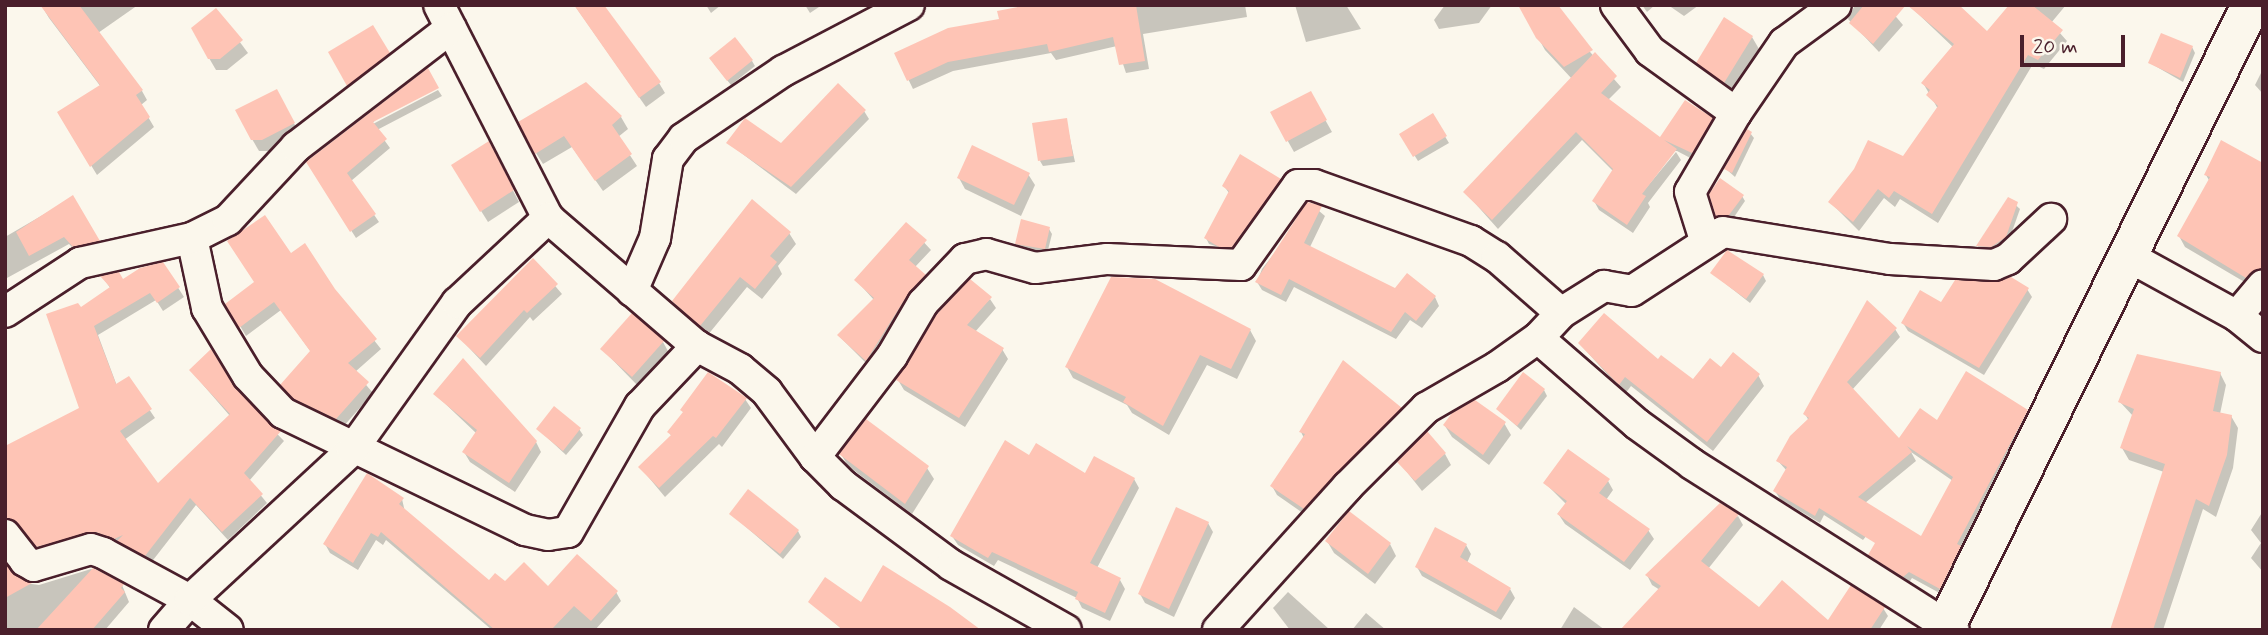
<!DOCTYPE html>
<style>
body{margin:0}
#map{position:relative;width:2268px;height:635px;overflow:hidden;background:#fbf7ec;font-family:Mynerve,sans-serif}
div>[style]{position:absolute}
.shadow>*{inset:0;background:#0003}
.building>*{inset:0;background:#fec4b5}
.roads{filter:drop-shadow(2px 0 #4a1f2b) drop-shadow(-2px 0 #4a1f2b) drop-shadow(0 2px #4a1f2b) drop-shadow(0 -2px #4a1f2b)}
.minor>*{height:30px;margin:-15px;padding:0 15px;transform-origin:15px;border-radius:15px;background:#fbf7ec}
.secondary>*{height:38px;margin:-19px;padding:0 19px;transform-origin:19px;border-radius:19px;background:#fbf7ec}
span{translate:-50% -50%;white-space:nowrap;text-align:center;line-height:1.15;-webkit-text-stroke:7px #fbf7ec;paint-order:stroke}
.frame{position:absolute;inset:0;border:7px solid #4a1f2b;pointer-events:none}
.scale{position:absolute;left:2020px;top:35px;width:105px;height:32px;box-sizing:border-box;border:4px solid #4a1f2b;border-top:0;padding-left:9px;font-size:21px;line-height:24px;white-space:nowrap;color:#4a1f2b;-webkit-text-stroke:5px #fbf7ec;paint-order:stroke}
</style>
<div id="map">
<div class="shadow">
<i style="clip-path:polygon(48px 5px,138px 5px,98px 33px,142px 91px,147px 100px,141px 105px,154px 127px,97px 175px,59px 113px,101px 87px,49px 18px,43px 8px)"></i>
<i style="clip-path:polygon(706px 5px,721px 5px,711px 13px)"></i>
<i style="clip-path:polygon(805px 5px,822px 5px,810px 13px)"></i>
<i style="clip-path:polygon(1033px 5px,1245px 5px,1247px 17px,1143px 34px,1149px 69px,1126px 73px,1117px 46px,1056px 60px,1051px 53px,953px 71px,913px 89px,896px 54px,1001px 21px)"></i>
<i style="clip-path:polygon(1295px 5px,1346px 5px,1361px 29px,1306px 42px)"></i>
<i style="clip-path:polygon(1445px 5px,1492px 5px,1479px 23px,1439px 29px,1434px 20px)"></i>
<i style="clip-path:polygon(1520px 5px,1568px 27px,1621px 87px,1608px 100px,1660px 139px,1712px 119px,1717px 129px,1698px 162px,1677px 151px,1673px 151px,1636px 200px,1676px 152px,1681px 160px,1648px 203px,1650px 207px,1633px 233px,1599px 210px,1594px 201px,1613px 171px,1582px 140px,1498px 229px,1465px 192px,1572px 79px,1545px 50px)"></i>
<i style="clip-path:polygon(1642px 5px,1655px 5px,1647px 12px)"></i>
<i style="clip-path:polygon(1668px 5px,1699px 5px,1684px 16px)"></i>
<i style="clip-path:polygon(1855px 5px,1886px 5px,1903px 25px,1879px 52px,1848px 19px)"></i>
<i style="clip-path:polygon(2011px 5px,2066px 5px,2051px 23px,2067px 41px,2044px 69px,2033px 64px,1938px 223px,1900px 199px,1895px 207px,1884px 198px,1859px 231px,1830px 202px,1904px 159px,1938px 109px,1923px 83px,1954px 48px,1913px 9px,1988px 34px)"></i>
<i style="clip-path:polygon(575px 6px,659px 83px,665px 93px,646px 107px)"></i>
<i style="clip-path:polygon(216px 10px,248px 53px,227px 70px,216px 70px,209px 58px)"></i>
<i style="clip-path:polygon(372px 28px,391px 59px,352px 90px,330px 53px)"></i>
<i style="clip-path:polygon(1752px 37px,1759px 49px,1731px 93px,1705px 74px,1698px 63px)"></i>
<i style="clip-path:polygon(2192px 47px,2195px 53px,2183px 82px,2150px 63px)"></i>
<i style="clip-path:polygon(752px 61px,755px 66px,731px 85px,714px 64px)"></i>
<i style="clip-path:polygon(2263px 69px,2263px 94px,2255px 85px)"></i>
<i style="clip-path:polygon(586px 84px,621px 117px,628px 129px,618px 137px,637px 166px,603px 191px,572px 147px,543px 164px,536px 153px)"></i>
<i style="clip-path:polygon(438px 90px,442px 96px,377px 130px,390px 148px,351px 181px,379px 222px,356px 238px,308px 163px,377px 118px,371px 125px)"></i>
<i style="clip-path:polygon(1310px 93px,1332px 132px,1294px 152px,1272px 113px)"></i>
<i style="clip-path:polygon(283px 102px,300px 135px,269px 151px,259px 151px,252px 139px)"></i>
<i style="clip-path:polygon(864px 111px,869px 119px,796px 194px,728px 143px,782px 145px)"></i>
<i style="clip-path:polygon(1432px 115px,1449px 143px,1418px 161px,1401px 134px)"></i>
<i style="clip-path:polygon(1066px 120px,1075px 162px,1043px 166px,1040px 161px)"></i>
<i style="clip-path:polygon(1750px 133px,1754px 138px,1735px 177px,1726px 169px)"></i>
<i style="clip-path:polygon(494px 154px,519px 202px,488px 222px,460px 177px)"></i>
<i style="clip-path:polygon(2263px 165px,2263px 282px,2253px 287px,2185px 247px,2179px 236px,2210px 182px,2206px 175px)"></i>
<i style="clip-path:polygon(1028px 174px,1035px 185px,1021px 216px,965px 189px,959px 178px)"></i>
<i style="clip-path:polygon(1280px 180px,1283px 185px,1235px 252px,1209px 244px,1206px 238px,1229px 193px,1224px 186px)"></i>
<i style="clip-path:polygon(1742px 196px,1745px 201px,1732px 220px,1721px 222px,1718px 216px)"></i>
<i style="clip-path:polygon(72px 198px,102px 248px,79px 254px,69px 244px,7px 278px,5px 237px)"></i>
<i style="clip-path:polygon(2009px 199px,2020px 209px,2008px 243px,1994px 252px,1981px 252px,1978px 246px)"></i>
<i style="clip-path:polygon(1312px 205px,1325px 216px,1310px 247px,1396px 290px,1435px 297px,1439px 306px,1422px 328px,1410px 320px,1396px 339px,1294px 287px,1286px 302px,1262px 290px,1257px 282px,1262px 269px)"></i>
<i style="clip-path:polygon(907px 224px,931px 250px,915px 267px,929px 284px,871px 368px,839px 336px,874px 300px,856px 280px)"></i>
<i style="clip-path:polygon(1049px 229px,1052px 234px,1047px 254px,1020px 249px,1016px 244px)"></i>
<i style="clip-path:polygon(789px 233px,796px 244px,778px 266px,782px 274px,762px 299px,747px 287px,707px 336px,680px 313px,674px 301px)"></i>
<i style="clip-path:polygon(290px 255px,334px 290px,381px 349px,355px 372px,373px 393px,342px 428px,301px 408px,282px 385px,311px 352px,281px 310px,246px 336px,227px 304px)"></i>
<i style="clip-path:polygon(533px 260px,562px 294px,533px 321px,530px 317px,486px 366px,458px 336px)"></i>
<i style="clip-path:polygon(163px 264px,184px 297px,163px 311px,156px 300px,98px 335px,117px 386px,128px 378px,155px 418px,124px 440px,158px 486px,230px 416px,191px 371px,234px 389px,284px 441px,249px 481px,267px 503px,228px 540px,196px 505px,150px 564px,43px 555px,5px 500px,81px 409px,81px 309px,111px 289px,103px 278px,122px 281px)"></i>
<i style="clip-path:polygon(1712px 273px,1763px 275px,1766px 281px,1750px 303px)"></i>
<i style="clip-path:polygon(2027px 289px,2032px 297px,1984px 375px,1908px 331px,1903px 323px,1942px 304px)"></i>
<i style="clip-path:polygon(990px 299px,996px 308px,975px 332px,1002px 349px,1008px 359px,965px 427px,904px 390px,898px 380px)"></i>
<i style="clip-path:polygon(1895px 329px,1900px 337px,1852px 390px,1899px 441px,1937px 423px,2026px 411px,2031px 420px,1945px 596px,1912px 578px,1908px 584px,1887px 565px,1922px 539px,1953px 481px,1911px 452px,1916px 461px,1865px 503px,1881px 518px,1863px 540px,1824px 515px,1820px 523px,1780px 499px,1775px 491px,1787px 471px,1778px 461px,1809px 421px,1805px 414px)"></i>
<i style="clip-path:polygon(1250px 330px,1256px 341px,1237px 379px,1207px 365px,1169px 435px,1132px 413px,1127px 405px,1073px 378px,1067px 367px)"></i>
<i style="clip-path:polygon(663px 342px,669px 353px,639px 387px,602px 349px)"></i>
<i style="clip-path:polygon(1580px 344px,1659px 362px,1693px 381px,1722px 370px,1758px 375px,1764px 386px,1713px 451px,1631px 386px,1625px 394px)"></i>
<i style="clip-path:polygon(2220px 373px,2226px 385px,2220px 414px,2231px 416px,2238px 428px,2233px 468px,2216px 517px,2203px 509px,2163px 630px,2112px 630px,2164px 472px,2129px 460px,2122px 448px,2133px 416px,2120px 402px)"></i>
<i style="clip-path:polygon(1544px 390px,1547px 396px,1521px 430px,1498px 409px)"></i>
<i style="clip-path:polygon(435px 394px,536px 442px,541px 452px,515px 492px,470px 462px,464px 452px,477px 434px)"></i>
<i style="clip-path:polygon(745px 399px,751px 408px,722px 447px,719px 444px,665px 497px,640px 467px,672px 437px,669px 432px,684px 414px,682px 410px)"></i>
<i style="clip-path:polygon(1400px 409px,1406px 418px,1310px 518px,1277px 495px,1272px 486px,1304px 438px,1301px 432px)"></i>
<i style="clip-path:polygon(1504px 423px,1511px 435px,1489px 465px,1452px 437px,1445px 426px)"></i>
<i style="clip-path:polygon(538px 429px,579px 429px,583px 435px,566px 455px)"></i>
<i style="clip-path:polygon(841px 454px,927px 468px,934px 479px,912px 514px,848px 466px)"></i>
<i style="clip-path:polygon(1445px 454px,1451px 465px,1422px 491px,1399px 462px)"></i>
<i style="clip-path:polygon(1029px 458px,1085px 475px,1134px 479px,1139px 488px,1097px 568px,1120px 580px,1125px 589px,1110px 621px,1082px 608px,1077px 598px,998px 560px,994px 566px,958px 545px,952px 536px)"></i>
<i style="clip-path:polygon(1608px 481px,1613px 490px,1606px 500px,1648px 530px,1654px 539px,1630px 570px,1565px 524px,1559px 515px,1567px 505px,1545px 483px)"></i>
<i style="clip-path:polygon(402px 499px,405px 512px,489px 582px,616px 592px,621px 601px,595px 630px,492px 630px,386px 540px,383px 545px,376px 540px,358px 570px,330px 553px,325px 544px)"></i>
<i style="clip-path:polygon(2263px 511px,2263px 572px,2251px 558px,2261px 543px,2251px 530px)"></i>
<i style="clip-path:polygon(731px 514px,798px 531px,801px 537px,783px 559px)"></i>
<i style="clip-path:polygon(1738px 516px,1743px 525px,1708px 569px,1660px 590px,1652px 585px,1647px 575px)"></i>
<i style="clip-path:polygon(1208px 523px,1213px 532px,1174px 617px,1145px 603px,1140px 594px)"></i>
<i style="clip-path:polygon(1327px 541px,1390px 544px,1396px 556px,1375px 584px,1334px 553px)"></i>
<i style="clip-path:polygon(1466px 545px,1471px 554px,1467px 563px,1510px 589px,1515px 598px,1501px 620px,1422px 576px,1417px 567px)"></i>
<i style="clip-path:polygon(5px 566px,25px 583px,39px 585px,91px 569px,122px 585px,129px 602px,105px 630px,5px 630px)"></i>
<i style="clip-path:polygon(1288px 592px,1330px 630px,1290px 630px,1273px 608px)"></i>
<i style="clip-path:polygon(810px 602px,978px 630px,843px 630px)"></i>
<i style="clip-path:polygon(1574px 607px,1605px 630px,1560px 630px)"></i>
<i style="clip-path:polygon(1883px 608px,1888px 616px,1879px 630px,1839px 630px)"></i>
<i style="clip-path:polygon(1366px 613px,1386px 630px,1352px 630px)"></i>
</div>
<div class="building">
<i style="clip-path:polygon(40px 5px,79px 5px,143px 90px,136px 95px,150px 117px,90px 167px,57px 112px,100px 85px)"></i>
<i style="clip-path:polygon(574px 5px,604px 5px,661px 82px,639px 98px)"></i>
<i style="clip-path:polygon(1028px 5px,1136px 5px,1145px 61px,1119px 65px,1113px 37px,1049px 52px,1047px 44px,948px 62px,907px 81px,894px 53px,948px 28px,999px 19px,997px 11px)"></i>
<i style="clip-path:polygon(1518px 5px,1558px 5px,1593px 50px,1564px 67px,1536px 38px)"></i>
<i style="clip-path:polygon(1864px 5px,1906px 5px,1873px 44px,1849px 23px)"></i>
<i style="clip-path:polygon(1907px 5px,1959px 5px,1987px 31px,2009px 5px,2032px 5px,2063px 30px,2038px 60px,2028px 55px,1932px 214px,1894px 191px,1889px 198px,1878px 189px,1853px 222px,1828px 202px,1854px 169px,1868px 140px,1903px 156px,1938px 106px,1926px 95px,1930px 90px,1921px 83px,1954px 44px)"></i>
<i style="clip-path:polygon(216px 8px,243px 40px,220px 59px,208px 59px,191px 28px)"></i>
<i style="clip-path:polygon(1724px 17px,1753px 36px,1724px 83px,1696px 63px)"></i>
<i style="clip-path:polygon(373px 25px,390px 53px,347px 86px,328px 52px)"></i>
<i style="clip-path:polygon(2161px 33px,2193px 46px,2180px 78px,2148px 63px)"></i>
<i style="clip-path:polygon(735px 37px,753px 60px,727px 81px,709px 58px)"></i>
<i style="clip-path:polygon(1595px 52px,1617px 76px,1601px 93px,1660px 137px,1685px 100px,1713px 118px,1692px 153px,1664px 140px,1677px 149px,1642px 194px,1646px 196px,1627px 225px,1592px 201px,1613px 169px,1576px 132px,1492px 220px,1463px 192px)"></i>
<i style="clip-path:polygon(428px 68px,439px 88px,373px 122px,387px 139px,347px 173px,376px 214px,350px 232px,306px 162px)"></i>
<i style="clip-path:polygon(586px 82px,622px 116px,612px 125px,632px 154px,595px 181px,564px 136px,535px 154px,518px 122px)"></i>
<i style="clip-path:polygon(838px 83px,866px 110px,791px 187px,726px 143px,745px 118px,781px 143px)"></i>
<i style="clip-path:polygon(277px 89px,295px 123px,262px 140px,251px 140px,235px 110px)"></i>
<i style="clip-path:polygon(1311px 91px,1327px 120px,1286px 142px,1270px 112px)"></i>
<i style="clip-path:polygon(1433px 113px,1447px 136px,1413px 157px,1399px 134px)"></i>
<i style="clip-path:polygon(1067px 118px,1073px 156px,1038px 161px,1032px 123px)"></i>
<i style="clip-path:polygon(1747px 129px,1752px 132px,1732px 173px,1724px 169px)"></i>
<i style="clip-path:polygon(2221px 140px,2263px 163px,2263px 268px,2246px 278px,2177px 236px,2210px 177px,2204px 175px)"></i>
<i style="clip-path:polygon(489px 141px,514px 190px,480px 212px,451px 165px)"></i>
<i style="clip-path:polygon(972px 145px,1030px 173px,1014px 205px,957px 178px)"></i>
<i style="clip-path:polygon(1240px 154px,1281px 179px,1232px 247px,1219px 247px,1204px 238px,1229px 191px,1222px 186px)"></i>
<i style="clip-path:polygon(1720px 178px,1744px 195px,1729px 215px,1716px 217px,1709px 194px)"></i>
<i style="clip-path:polygon(73px 195px,100px 241px,73px 247px,64px 237px,29px 256px,16px 232px)"></i>
<i style="clip-path:polygon(2008px 197px,2018px 202px,2006px 237px,1991px 247px,1976px 246px)"></i>
<i style="clip-path:polygon(752px 199px,791px 232px,770px 256px,777px 262px,755px 289px,740px 277px,700px 326px,672px 301px)"></i>
<i style="clip-path:polygon(1307px 202px,1322px 206px,1304px 243px,1395px 288px,1407px 273px,1436px 296px,1416px 321px,1405px 312px,1391px 332px,1289px 279px,1281px 295px,1255px 282px)"></i>
<i style="clip-path:polygon(265px 215px,291px 253px,305px 243px,335px 289px,377px 339px,348px 363px,369px 382px,336px 419px,294px 399px,280px 385px,310px 351px,274px 302px,239px 328px,225px 304px,254px 282px,227px 241px)"></i>
<i style="clip-path:polygon(1021px 219px,1050px 227px,1045px 249px,1015px 244px)"></i>
<i style="clip-path:polygon(906px 222px,927px 240px,909px 260px,926px 275px,908px 294px,866px 361px,837px 335px,874px 298px,854px 280px)"></i>
<i style="clip-path:polygon(1727px 250px,1764px 274px,1746px 299px,1710px 273px)"></i>
<i style="clip-path:polygon(533px 258px,558px 284px,527px 313px,524px 310px,480px 358px,456px 336px)"></i>
<i style="clip-path:polygon(163px 262px,180px 287px,157px 303px,150px 293px,94px 326px,116px 384px,129px 376px,152px 409px,120px 431px,158px 483px,230px 414px,189px 370px,211px 349px,235px 388px,281px 431px,244px 473px,263px 494px,222px 532px,190px 498px,145px 556px,117px 541px,123px 535px,114px 539px,96px 532px,36px 547px,18px 524px,5px 518px,5px 446px,79px 408px,46px 314px,78px 303px,81px 307px,110px 287px,100px 276px,119px 272px,123px 279px,140px 268px)"></i>
<i style="clip-path:polygon(1111px 277px,1155px 279px,1251px 329px,1231px 369px,1200px 355px,1163px 426px,1123px 402px,1126px 397px,1065px 367px)"></i>
<i style="clip-path:polygon(2011px 277px,2029px 288px,1979px 368px,1901px 323px,1920px 290px,1941px 302px,1955px 280px,1994px 282px)"></i>
<i style="clip-path:polygon(970px 279px,992px 297px,967px 325px,1004px 348px,959px 418px,896px 380px,937px 314px)"></i>
<i style="clip-path:polygon(evenodd,1867px 300px,1897px 328px,1847px 382px,1899px 438px,1920px 408px,1937px 420px,1966px 371px,2028px 410px,1957px 544px,1961px 546px,1940px 589px,1909px 572px,1903px 577px,1868px 555px,1875px 543px,1819px 508px,1815px 516px,1773px 491px,1787px 467px,1776px 461px,1790px 436px,1809px 418px,1803px 414px,1867px 300px,1907px 446px,1953px 477px,1921px 536px,1858px 497px,1912px 452px,1907px 446px)"></i>
<i style="clip-path:polygon(632px 313px,664px 341px,632px 377px,600px 349px)"></i>
<i style="clip-path:polygon(1604px 313px,1658px 359px,1661px 355px,1693px 379px,1710px 358px,1721px 367px,1733px 352px,1760px 374px,1707px 442px,1625px 377px,1619px 385px,1578px 343px)"></i>
<i style="clip-path:polygon(2137px 354px,2221px 372px,2213px 411px,2232px 415px,2227px 455px,2209px 506px,2196px 499px,2153px 630px,2110px 630px,2165px 464px,2120px 448px,2134px 409px,2118px 402px)"></i>
<i style="clip-path:polygon(463px 358px,537px 441px,509px 483px,462px 452px,477px 430px,433px 394px)"></i>
<i style="clip-path:polygon(1343px 360px,1402px 408px,1304px 509px,1270px 486px,1305px 434px,1299px 432px)"></i>
<i style="clip-path:polygon(708px 372px,747px 398px,716px 438px,713px 436px,659px 488px,638px 467px,671px 435px,667px 432px,683px 412px,680px 410px)"></i>
<i style="clip-path:polygon(1523px 372px,1545px 389px,1517px 426px,1496px 409px)"></i>
<i style="clip-path:polygon(1475px 400px,1506px 422px,1483px 455px,1443px 425px,1452px 413px)"></i>
<i style="clip-path:polygon(554px 406px,581px 428px,563px 451px,536px 429px)"></i>
<i style="clip-path:polygon(866px 419px,929px 466px,905px 504px,839px 454px)"></i>
<i style="clip-path:polygon(1427px 431px,1446px 453px,1415px 481px,1397px 462px)"></i>
<i style="clip-path:polygon(1005px 440px,1029px 455px,1036px 443px,1085px 473px,1094px 456px,1135px 478px,1090px 563px,1121px 578px,1105px 613px,1075px 599px,1078px 592px,992px 552px,988px 558px,950px 536px)"></i>
<i style="clip-path:polygon(1568px 449px,1610px 479px,1599px 493px,1650px 529px,1624px 562px,1557px 514px,1567px 501px,1543px 483px)"></i>
<i style="clip-path:polygon(367px 473px,404px 498px,399px 504px,489px 580px,495px 573px,505px 581px,524px 562px,548px 586px,577px 554px,618px 591px,591px 621px,574px 606px,551px 630px,495px 630px,381px 532px,378px 537px,371px 533px,353px 563px,323px 544px)"></i>
<i style="clip-path:polygon(748px 489px,799px 530px,780px 554px,729px 514px)"></i>
<i style="clip-path:polygon(1720px 503px,1739px 514px,1701px 561px,1759px 607px,1782px 580px,1828px 620px,1851px 585px,1885px 607px,1870px 630px,1620px 630px,1661px 586px,1645px 575px)"></i>
<i style="clip-path:polygon(1176px 507px,1209px 522px,1169px 609px,1138px 594px)"></i>
<i style="clip-path:polygon(1349px 511px,1391px 543px,1368px 574px,1325px 541px)"></i>
<i style="clip-path:polygon(1435px 527px,1467px 544px,1460px 557px,1511px 588px,1496px 612px,1415px 567px)"></i>
<i style="clip-path:polygon(5px 564px,32px 583px,5px 598px)"></i>
<i style="clip-path:polygon(883px 565px,950px 607px,981px 630px,843px 630px,808px 602px,825px 577px,861px 602px)"></i>
<i style="clip-path:polygon(93px 568px,124px 584px,121px 588px,125px 592px,92px 630px,36px 630px)"></i>
</div>
<div class="roads">
<div class="minor">
<i style="left:439px;top:5px;width:239px;rotate:62.9deg"></i>
<i style="left:548px;top:218px;width:196px;rotate:40.7deg"></i>
<i style="left:697px;top:346px;width:49px;rotate:28.1deg"></i>
<i style="left:740px;top:369px;width:35px;rotate:40deg"></i>
<i style="left:767px;top:392px;width:81px;rotate:53.6deg"></i>
<i style="left:815px;top:457px;width:40px;rotate:45deg"></i>
<i style="left:843px;top:485px;width:134px;rotate:36.5deg"></i>
<i style="left:951px;top:565px;width:132px;rotate:29.5deg"></i>
<i style="left:1616px;top:5px;width:57px;rotate:53.5deg"></i>
<i style="left:1650px;top:51px;width:106px;rotate:35.8deg"></i>
<i style="left:1736px;top:113px;width:91px;rotate:120.2deg"></i>
<i style="left:1690px;top:192px;width:50px;rotate:72.6deg"></i>
<i style="left:1736px;top:113px;width:85px;rotate:-55.6deg"></i>
<i style="left:1784px;top:43px;width:64px;rotate:-36.2deg"></i>
<i style="left:192px;top:238px;width:72px;rotate:77.9deg"></i>
<i style="left:207px;top:308px;width:79px;rotate:58.9deg"></i>
<i style="left:248px;top:376px;width:51px;rotate:46.6deg"></i>
<i style="left:283px;top:413px;width:269px;rotate:25.8deg"></i>
<i style="left:525px;top:530px;width:24px;rotate:12deg"></i>
<i style="left:548px;top:535px;width:20px;rotate:-9deg"></i>
<i style="left:568px;top:532px;width:145px;rotate:-60.3deg"></i>
<i style="left:640px;top:406px;width:83px;rotate:-46.5deg"></i>
<i style="left:2126px;top:255px;width:127px;rotate:28.8deg"></i>
<i style="left:2237px;top:316px;width:33px;rotate:39deg"></i>
<i style="left:632px;top:291px;width:58px;rotate:-66.5deg"></i>
<i style="left:655px;top:238px;width:80px;rotate:-80.7deg"></i>
<i style="left:668px;top:159px;width:26px;rotate:-53deg"></i>
<i style="left:684px;top:138px;width:120px;rotate:-34.1deg"></i>
<i style="left:783px;top:71px;width:142px;rotate:-27.6deg"></i>
<i style="left:5px;top:312px;width:90px;rotate:-33.2deg"></i>
<i style="left:80px;top:263px;width:115px;rotate:-12.6deg"></i>
<i style="left:192px;top:238px;width:40px;rotate:-26.6deg"></i>
<i style="left:228px;top:220px;width:100px;rotate:-47deg"></i>
<i style="left:296px;top:147px;width:195px;rotate:-37.5deg"></i>
<i style="left:2237px;top:316px;width:40px;rotate:-50deg"></i>
<i style="left:1538px;top:338px;width:131px;rotate:41deg"></i>
<i style="left:1637px;top:424px;width:68px;rotate:36deg"></i>
<i style="left:1692px;top:464px;width:310px;rotate:32.4deg"></i>
<i style="left:815px;top:457px;width:127px;rotate:-52.7deg"></i>
<i style="left:892px;top:356px;width:61px;rotate:-59.7deg"></i>
<i style="left:923px;top:303px;width:61px;rotate:-46.3deg"></i>
<i style="left:965px;top:259px;width:22px;rotate:-13deg"></i>
<i style="left:986px;top:254px;width:51px;rotate:15.9deg"></i>
<i style="left:1035px;top:268px;width:73px;rotate:-7.1deg"></i>
<i style="left:1107px;top:259px;width:134px;rotate:2.6deg"></i>
<i style="left:1241px;top:265px;width:98px;rotate:-54.5deg"></i>
<i style="left:1298px;top:185px;width:16px"></i>
<i style="left:1314px;top:185px;width:167px;rotate:19.6deg"></i>
<i style="left:1471px;top:241px;width:31px;rotate:32deg"></i>
<i style="left:1497px;top:257px;width:85px;rotate:41.2deg"></i>
<i style="left:5px;top:535px;width:33px;rotate:52deg"></i>
<i style="left:25px;top:561px;width:10px;rotate:29deg"></i>
<i style="left:34px;top:566px;width:59px;rotate:-16.6deg"></i>
<i style="left:91px;top:549px;width:13px;rotate:18deg"></i>
<i style="left:103px;top:553px;width:99px;rotate:28.4deg"></i>
<i style="left:190px;top:600px;width:48px;rotate:38.3deg"></i>
<i style="left:164px;top:630px;width:40px;rotate:-49deg"></i>
<i style="left:190px;top:600px;width:221px;rotate:-42.8deg"></i>
<i style="left:352px;top:450px;width:181px;rotate:-54.5deg"></i>
<i style="left:457px;top:303px;width:125px;rotate:-43deg"></i>
<i style="left:1218px;top:630px;width:193px;rotate:-47.9deg"></i>
<i style="left:1347px;top:487px;width:112px;rotate:-45deg"></i>
<i style="left:1426px;top:408px;width:82px;rotate:-30deg"></i>
<i style="left:1497px;top:367px;width:50px;rotate:-35.3deg"></i>
<i style="left:1538px;top:338px;width:34px;rotate:-47deg"></i>
<i style="left:1561px;top:313px;width:51px;rotate:-32.1deg"></i>
<i style="left:1604px;top:286px;width:28px;rotate:10deg"></i>
<i style="left:1632px;top:291px;width:108px;rotate:-33deg"></i>
<i style="left:1723px;top:232px;width:169px;rotate:9.2deg"></i>
<i style="left:1890px;top:259px;width:104px;rotate:3.3deg"></i>
<i style="left:1994px;top:265px;width:15px;rotate:-23deg"></i>
<i style="left:2008px;top:259px;width:59px;rotate:-42.9deg"></i>
</div>
<div class="secondary">
<i style="left:1944px;top:630px;width:696px;rotate:-63.84deg"></i>
</div>
</div>
<div class="frame"></div>
<div class="scale">20 m</div>
</div>
